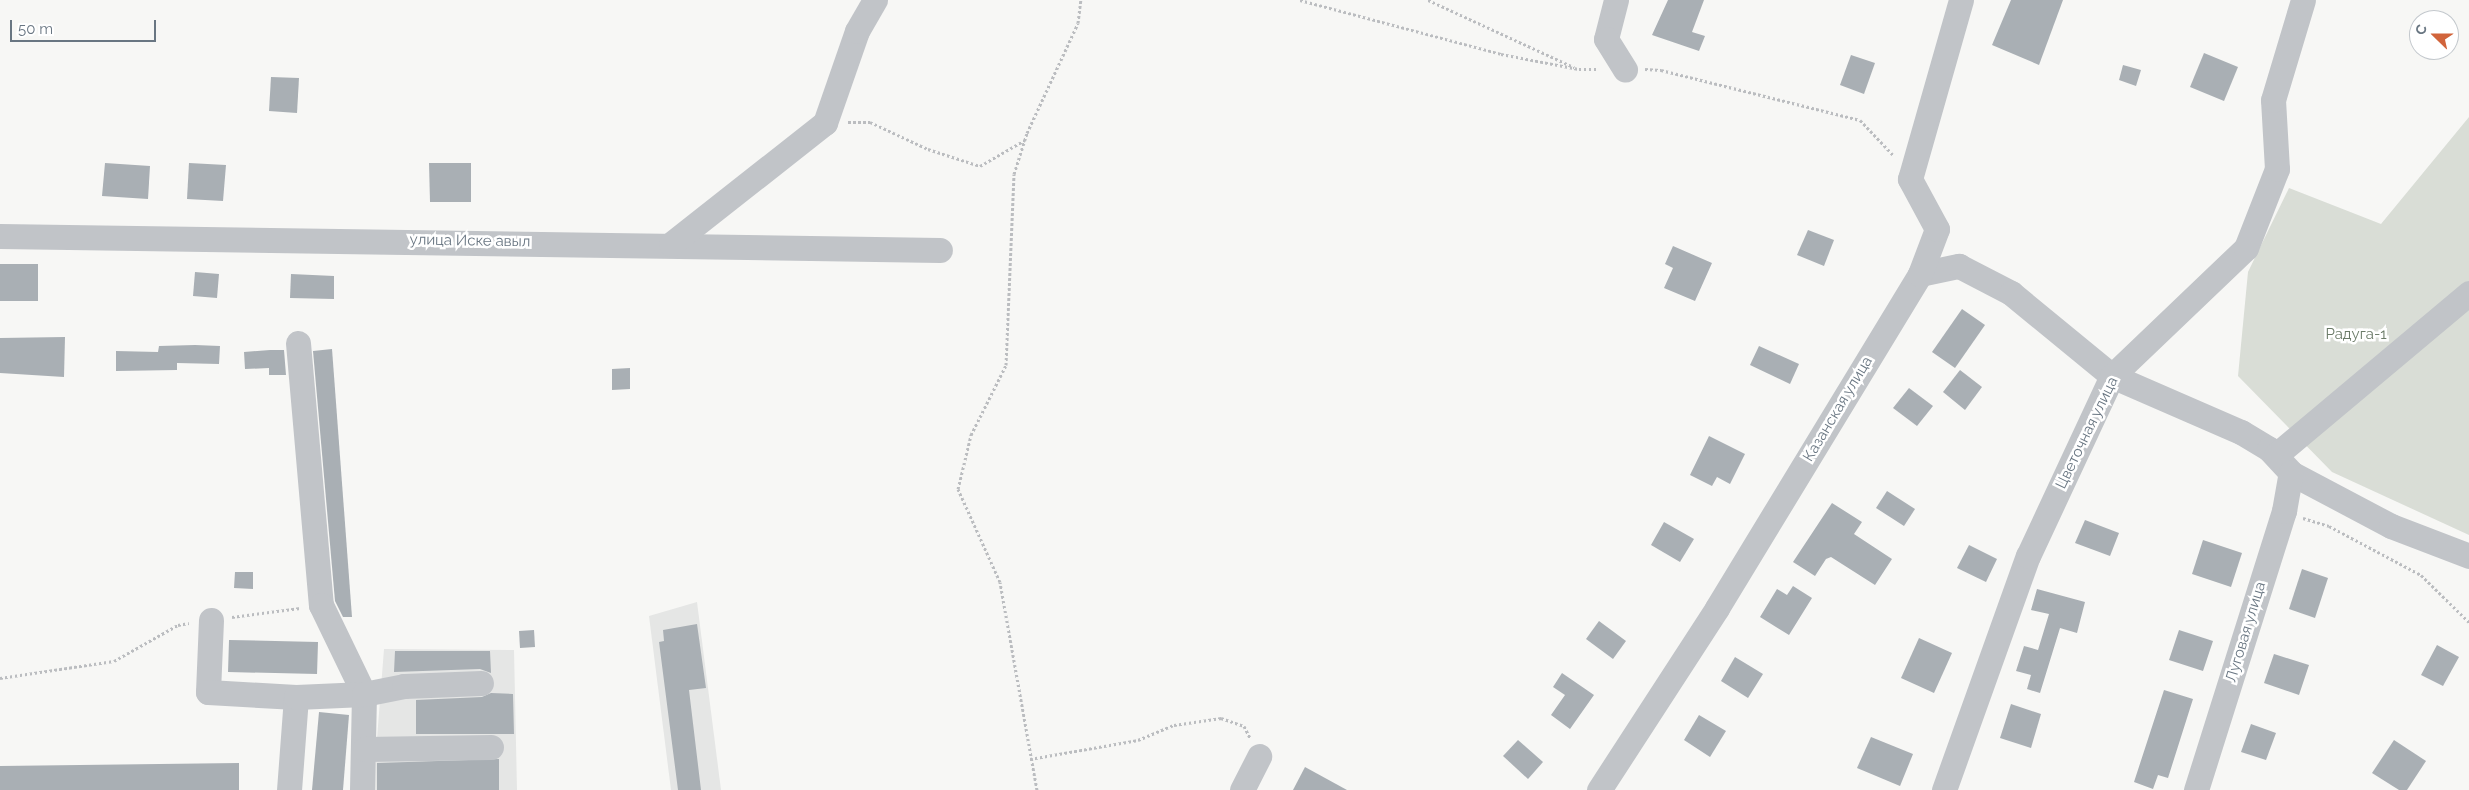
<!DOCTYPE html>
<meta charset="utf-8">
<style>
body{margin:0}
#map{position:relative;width:2469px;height:790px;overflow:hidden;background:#f7f7f5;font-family:Raleway,sans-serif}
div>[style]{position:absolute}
.built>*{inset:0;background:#e5e6e5}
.green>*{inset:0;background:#d9ddd6}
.building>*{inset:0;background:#a9afb4}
.path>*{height:3px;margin-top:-1.5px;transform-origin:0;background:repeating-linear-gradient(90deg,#bbbdc0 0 2.5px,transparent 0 5px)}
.minor>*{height:25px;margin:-12.5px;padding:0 12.5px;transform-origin:12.5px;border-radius:12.5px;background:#c1c4c8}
span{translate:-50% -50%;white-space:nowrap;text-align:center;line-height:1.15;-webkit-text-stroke:5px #fff;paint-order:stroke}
.street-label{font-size:15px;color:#697682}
.park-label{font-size:15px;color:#6a7a67}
.north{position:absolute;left:2409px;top:10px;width:50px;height:50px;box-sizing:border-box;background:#fff;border:1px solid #c3c8cd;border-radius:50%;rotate:292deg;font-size:14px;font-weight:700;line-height:20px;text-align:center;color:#697682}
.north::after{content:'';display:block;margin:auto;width:18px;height:22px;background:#d1643b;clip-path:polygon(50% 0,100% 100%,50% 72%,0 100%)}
.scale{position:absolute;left:10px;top:20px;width:146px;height:22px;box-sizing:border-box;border:2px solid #697682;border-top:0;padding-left:6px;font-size:15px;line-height:18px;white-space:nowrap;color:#697682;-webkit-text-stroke:4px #fff;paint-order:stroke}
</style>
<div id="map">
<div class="built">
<i style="clip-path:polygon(697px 602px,721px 790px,671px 790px,649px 616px)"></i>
<i style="clip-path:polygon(384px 649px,514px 650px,517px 790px,373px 790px)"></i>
</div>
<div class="green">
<i style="clip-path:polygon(2469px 117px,2469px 535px,2332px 472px,2238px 376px,2248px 272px,2289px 188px,2381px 224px)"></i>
</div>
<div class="building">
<i style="clip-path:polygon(1668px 0,1704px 0,1692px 32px,1705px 36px,1699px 51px,1652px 35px)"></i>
<i style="clip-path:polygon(2011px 0,2063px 0,2039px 65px,1992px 45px)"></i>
<i style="clip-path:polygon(2204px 53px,2238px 67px,2224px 101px,2190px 87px)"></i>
<i style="clip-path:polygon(1851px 55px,1875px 63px,1864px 94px,1840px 85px)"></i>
<i style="clip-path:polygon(2123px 65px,2141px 70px,2136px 86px,2119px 80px)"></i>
<i style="clip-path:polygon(271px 77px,299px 78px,297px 113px,269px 111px)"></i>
<i style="clip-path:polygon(105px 163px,150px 166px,148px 199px,102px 196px)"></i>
<i style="clip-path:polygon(189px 163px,226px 165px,223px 201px,187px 199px)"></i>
<i style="clip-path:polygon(429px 163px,471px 163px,471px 202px,430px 202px)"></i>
<i style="clip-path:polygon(1808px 230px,1834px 240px,1824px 266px,1797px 255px)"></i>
<i style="clip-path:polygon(1673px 246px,1712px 263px,1695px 301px,1664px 288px,1673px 268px,1665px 264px)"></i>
<i style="clip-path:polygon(0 264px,38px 264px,38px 301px,0 301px)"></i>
<i style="clip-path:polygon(195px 272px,219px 274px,217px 298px,193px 296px)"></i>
<i style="clip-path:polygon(291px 274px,334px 276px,334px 299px,290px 298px)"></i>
<i style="clip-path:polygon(1962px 309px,1985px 325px,1955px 368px,1932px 352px)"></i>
<i style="clip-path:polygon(65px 337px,64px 377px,0 373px,0 338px)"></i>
<i style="clip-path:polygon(195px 345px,220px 346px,219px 364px,177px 363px,177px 370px,116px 371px,116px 351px,158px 352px,159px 346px)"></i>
<i style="clip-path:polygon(1759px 346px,1799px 364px,1790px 384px,1750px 365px)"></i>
<i style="clip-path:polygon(332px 349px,352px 617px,343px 617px,335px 601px,313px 351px)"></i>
<i style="clip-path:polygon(270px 350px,284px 350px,286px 375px,269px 375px,269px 368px,245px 369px,244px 352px)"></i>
<i style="clip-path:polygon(630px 368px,630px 389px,612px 390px,612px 369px)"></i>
<i style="clip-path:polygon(1960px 370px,1982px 387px,1965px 410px,1943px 392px)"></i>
<i style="clip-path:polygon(1909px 388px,1933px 406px,1917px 426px,1893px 408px)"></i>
<i style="clip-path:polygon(1709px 436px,1745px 454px,1730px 484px,1717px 477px,1712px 486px,1690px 475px)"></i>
<i style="clip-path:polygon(1887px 491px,1915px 509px,1904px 526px,1876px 508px)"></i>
<i style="clip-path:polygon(1832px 503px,1862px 522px,1854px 534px,1892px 559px,1875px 585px,1831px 557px,1826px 559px,1815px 576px,1793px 562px)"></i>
<i style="clip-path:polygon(2085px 520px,2119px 533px,2110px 556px,2075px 543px)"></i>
<i style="clip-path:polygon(1664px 522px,1694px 539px,1680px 562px,1651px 545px)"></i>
<i style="clip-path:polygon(2203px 540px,2242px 553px,2231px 587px,2192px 574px)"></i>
<i style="clip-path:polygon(1969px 545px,1997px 559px,1986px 582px,1957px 568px)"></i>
<i style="clip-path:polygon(2302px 569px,2328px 578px,2315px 618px,2289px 609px)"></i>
<i style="clip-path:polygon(235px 572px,253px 572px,253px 589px,234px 588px)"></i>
<i style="clip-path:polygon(1793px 586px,1812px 598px,1789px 635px,1760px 617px,1777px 589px,1787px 595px)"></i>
<i style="clip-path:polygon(2037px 589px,2085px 602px,2077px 633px,2060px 628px,2040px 693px,2027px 689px,2031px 675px,2016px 671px,2024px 646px,2038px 650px,2049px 614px,2031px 610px)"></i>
<i style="clip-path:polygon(1599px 621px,1626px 641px,1613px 659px,1586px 639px)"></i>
<i style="clip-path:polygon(697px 624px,706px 688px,689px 690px,701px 790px,678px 790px,659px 642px,664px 641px,663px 630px)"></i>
<i style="clip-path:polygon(534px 630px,535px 647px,520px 648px,519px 631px)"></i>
<i style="clip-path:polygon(2179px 630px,2213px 641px,2203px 671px,2169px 660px)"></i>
<i style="clip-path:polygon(1919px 638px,1952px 653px,1934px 693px,1901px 678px)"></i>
<i style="clip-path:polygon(229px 640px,318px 642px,317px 674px,228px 672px)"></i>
<i style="clip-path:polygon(2437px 645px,2459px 657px,2443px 686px,2421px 675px)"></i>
<i style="clip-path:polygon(395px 651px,490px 651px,491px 673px,480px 669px,394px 672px)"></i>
<i style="clip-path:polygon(2274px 654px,2309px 665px,2299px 695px,2264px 683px)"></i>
<i style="clip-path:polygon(1735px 657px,1763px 674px,1748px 698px,1721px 681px)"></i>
<i style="clip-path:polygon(1562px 673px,1594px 695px,1570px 729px,1551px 715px,1565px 695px,1553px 687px)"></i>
<i style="clip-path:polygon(2164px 690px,2193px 699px,2168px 778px,2158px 775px,2153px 789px,2134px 782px)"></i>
<i style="clip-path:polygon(491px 693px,513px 694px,514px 734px,416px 734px,416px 700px,482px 697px)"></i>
<i style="clip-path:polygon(2011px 704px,2041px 714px,2031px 748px,2000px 738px)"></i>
<i style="clip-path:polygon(319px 712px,349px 715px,343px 790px,312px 790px)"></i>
<i style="clip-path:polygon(1699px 715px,1726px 731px,1710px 757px,1684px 740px)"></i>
<i style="clip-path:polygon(2251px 724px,2276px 733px,2266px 760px,2241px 752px)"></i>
<i style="clip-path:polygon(1871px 737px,1913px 754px,1900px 786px,1857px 768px)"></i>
<i style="clip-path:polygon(1518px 740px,1543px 762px,1528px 779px,1503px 756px)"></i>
<i style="clip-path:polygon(2394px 740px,2426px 761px,2407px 790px,2399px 790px,2372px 773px)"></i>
<i style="clip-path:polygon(499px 759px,499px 790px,377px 790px,377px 763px)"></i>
<i style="clip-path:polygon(239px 763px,239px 790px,0 790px,0 766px)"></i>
<i style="clip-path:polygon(1305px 767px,1347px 790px,1293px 790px)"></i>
</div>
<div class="path">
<i style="left:1300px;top:0;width:208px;rotate:15deg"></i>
<i style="left:1501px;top:54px;width:79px;rotate:10.9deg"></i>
<i style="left:1579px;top:69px;width:20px"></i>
<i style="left:1428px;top:0;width:161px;rotate:24.7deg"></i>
<i style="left:1645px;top:69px;width:16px;rotate:4deg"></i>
<i style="left:1661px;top:70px;width:205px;rotate:14.1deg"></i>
<i style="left:1860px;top:120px;width:50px;rotate:46.6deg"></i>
<i style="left:848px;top:122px;width:22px"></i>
<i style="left:870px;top:122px;width:64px;rotate:25deg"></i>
<i style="left:928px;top:149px;width:55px;rotate:18.1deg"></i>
<i style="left:980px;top:166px;width:52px;rotate:-30deg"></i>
<i style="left:2303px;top:518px;width:27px;rotate:17deg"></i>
<i style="left:2329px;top:526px;width:104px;rotate:28deg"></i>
<i style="left:2421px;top:575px;width:67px;rotate:44.4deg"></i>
<i style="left:232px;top:617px;width:69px;rotate:-7.5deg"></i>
<i style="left:0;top:678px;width:115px;rotate:-8.5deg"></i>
<i style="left:114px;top:661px;width:73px;rotate:-29.4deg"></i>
<i style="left:178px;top:625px;width:11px;rotate:-10deg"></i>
<i style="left:1030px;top:759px;width:110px;rotate:-10deg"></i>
<i style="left:1138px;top:740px;width:39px;rotate:-23deg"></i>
<i style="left:1174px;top:725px;width:48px;rotate:-8.5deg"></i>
<i style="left:1221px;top:718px;width:24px;rotate:19deg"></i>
<i style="left:1244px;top:726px;width:13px;rotate:63deg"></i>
<i style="left:1037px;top:790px;width:211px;rotate:-100.1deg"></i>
<i style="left:1000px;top:582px;width:102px;rotate:-114.3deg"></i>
<i style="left:958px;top:489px;width:56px;rotate:-76.5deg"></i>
<i style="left:971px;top:435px;width:78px;rotate:-63.4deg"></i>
<i style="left:1006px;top:365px;width:191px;rotate:-87.6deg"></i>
<i style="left:1014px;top:174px;width:43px;rotate:-72.4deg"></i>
<i style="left:1027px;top:133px;width:121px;rotate:-65.1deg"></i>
<i style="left:1078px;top:23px;width:23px;rotate:-83deg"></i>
</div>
<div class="minor">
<i style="left:1616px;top:0;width:40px;rotate:104.4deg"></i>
<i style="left:1606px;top:39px;width:36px;rotate:58deg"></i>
<i style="left:0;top:236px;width:940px;rotate:0.85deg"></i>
<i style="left:671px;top:244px;width:196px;rotate:-38.2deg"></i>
<i style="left:825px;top:123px;width:97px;rotate:-70.8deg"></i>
<i style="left:857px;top:31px;width:36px;rotate:-60deg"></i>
<i style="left:1920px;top:274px;width:40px;rotate:-12deg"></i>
<i style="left:1959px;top:266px;width:59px;rotate:27.4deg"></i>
<i style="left:2011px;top:293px;width:131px;rotate:39.4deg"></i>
<i style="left:2112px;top:376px;width:141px;rotate:23.5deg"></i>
<i style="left:2241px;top:432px;width:33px;rotate:31deg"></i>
<i style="left:2269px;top:449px;width:33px;rotate:47deg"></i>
<i style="left:2291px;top:473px;width:113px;rotate:27.9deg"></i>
<i style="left:2391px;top:526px;width:84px;rotate:21deg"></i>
<i style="left:298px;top:343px;width:263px;rotate:85deg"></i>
<i style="left:321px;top:605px;width:99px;rotate:64.2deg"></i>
<i style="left:364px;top:694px;width:96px;rotate:91.2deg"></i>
<i style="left:2276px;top:455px;width:252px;rotate:-40deg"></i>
<i style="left:211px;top:620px;width:72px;rotate:92.4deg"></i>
<i style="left:208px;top:692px;width:88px;rotate:3.3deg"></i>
<i style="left:296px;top:697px;width:93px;rotate:94.3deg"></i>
<i style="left:296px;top:697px;width:68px;rotate:-2.5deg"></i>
<i style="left:364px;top:694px;width:41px;rotate:-11.3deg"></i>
<i style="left:404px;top:686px;width:77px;rotate:-2.2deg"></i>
<i style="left:365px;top:749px;width:126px;rotate:-0.9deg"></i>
<i style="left:1242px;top:790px;width:38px;rotate:-63deg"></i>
<i style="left:1599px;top:790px;width:217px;rotate:-57deg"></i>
<i style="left:1717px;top:608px;width:391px;rotate:-58.7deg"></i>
<i style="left:1920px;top:274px;width:48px;rotate:-69.3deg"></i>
<i style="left:1937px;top:229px;width:57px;rotate:-118.4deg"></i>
<i style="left:1910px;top:179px;width:186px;rotate:-74.1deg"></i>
<i style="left:1944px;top:790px;width:249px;rotate:-70.3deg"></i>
<i style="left:2028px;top:556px;width:199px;rotate:-65deg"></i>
<i style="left:2112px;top:376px;width:185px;rotate:-43.7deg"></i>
<i style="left:2246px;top:248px;width:85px;rotate:-68.6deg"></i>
<i style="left:2277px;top:169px;width:69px;rotate:-93.3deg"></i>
<i style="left:2273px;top:100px;width:104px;rotate:-73.3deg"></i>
<i style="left:2196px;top:790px;width:293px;rotate:-72.5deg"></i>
<i style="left:2284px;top:511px;width:39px;rotate:-80deg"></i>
</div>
<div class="street-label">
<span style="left:470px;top:241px;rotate:1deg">улица Иске авыл</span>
<span style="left:1838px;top:409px;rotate:-59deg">Казанская улица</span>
<span style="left:2087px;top:433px;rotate:-64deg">Цветочная улица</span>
<span style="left:2246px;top:632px;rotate:-73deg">Луговая улица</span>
</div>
<div class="park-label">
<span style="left:2356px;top:335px">Радуга-1</span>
</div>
<div class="north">С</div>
<div class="scale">50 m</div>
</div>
